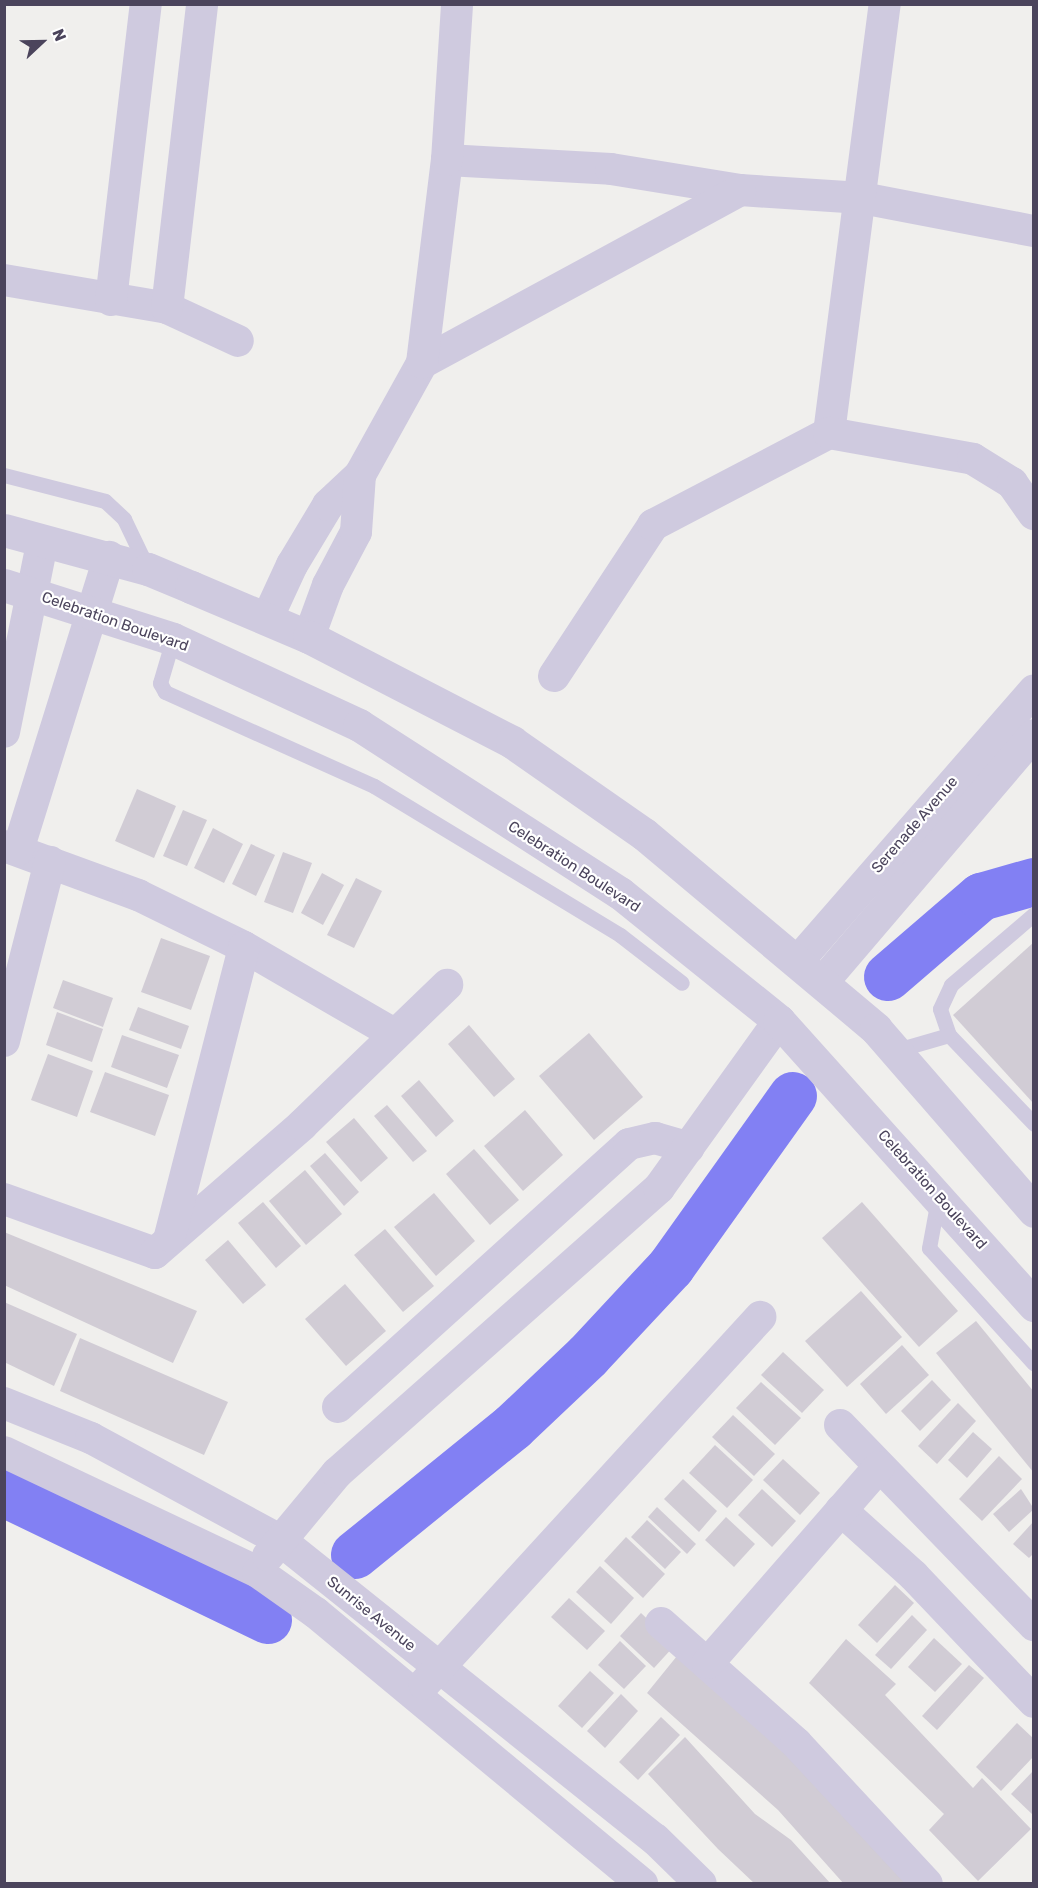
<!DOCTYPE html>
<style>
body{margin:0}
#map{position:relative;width:1038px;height:1888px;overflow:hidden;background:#f0efed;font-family:Rubik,sans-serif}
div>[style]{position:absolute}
.river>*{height:48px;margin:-24px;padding:0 24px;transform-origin:24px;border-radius:24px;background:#8280f3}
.building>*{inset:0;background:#d1ccd5}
.service>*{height:15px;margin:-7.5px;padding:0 7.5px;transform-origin:7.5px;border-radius:7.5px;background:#cfcadf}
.minor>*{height:32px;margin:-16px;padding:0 16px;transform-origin:16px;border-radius:16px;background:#cfcadf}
.tertiary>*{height:33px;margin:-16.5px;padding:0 16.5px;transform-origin:16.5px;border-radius:16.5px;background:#cfcadf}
span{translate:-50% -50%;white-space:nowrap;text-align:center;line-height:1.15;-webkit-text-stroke:4.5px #fff;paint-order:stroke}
.street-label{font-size:15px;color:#4b445c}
.frame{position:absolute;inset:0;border:6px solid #4b445c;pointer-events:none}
.north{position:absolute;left:12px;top:12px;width:60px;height:60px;-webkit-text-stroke:4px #fff;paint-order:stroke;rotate:68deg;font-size:16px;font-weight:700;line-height:24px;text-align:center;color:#4b445c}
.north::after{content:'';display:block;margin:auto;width:21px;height:27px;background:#4b445c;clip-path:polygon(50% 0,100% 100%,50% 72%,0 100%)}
</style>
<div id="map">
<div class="river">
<i style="left:888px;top:977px;width:123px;rotate:-40.7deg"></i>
<i style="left:981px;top:897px;width:55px;rotate:-15.8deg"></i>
<i style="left:4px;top:1493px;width:293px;rotate:25.7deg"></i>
<i style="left:355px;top:1555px;width:203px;rotate:-39deg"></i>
<i style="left:513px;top:1427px;width:103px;rotate:-43.4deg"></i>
<i style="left:588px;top:1356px;width:122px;rotate:-47deg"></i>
<i style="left:671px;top:1267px;width:210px;rotate:-54.5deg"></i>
</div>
<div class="building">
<i style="clip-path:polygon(137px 789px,176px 806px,154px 858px,115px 841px)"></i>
<i style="clip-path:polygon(183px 810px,207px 820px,187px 866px,163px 856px)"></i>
<i style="clip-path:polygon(213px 828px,243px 844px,224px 883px,194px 868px)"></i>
<i style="clip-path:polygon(251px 844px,275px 855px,256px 896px,232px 884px)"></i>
<i style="clip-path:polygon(283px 852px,312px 863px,293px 913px,264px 902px)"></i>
<i style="clip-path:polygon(322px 873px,344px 885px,323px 925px,301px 913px)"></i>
<i style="clip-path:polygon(356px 878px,382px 891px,354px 948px,327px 935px)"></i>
<i style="clip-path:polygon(161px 938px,210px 956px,191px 1010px,141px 992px)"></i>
<i style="clip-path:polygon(1034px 942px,1034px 1104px,953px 1015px)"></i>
<i style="clip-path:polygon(63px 980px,113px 998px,103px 1027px,53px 1008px)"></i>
<i style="clip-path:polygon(138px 1007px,189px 1026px,181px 1049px,129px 1030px)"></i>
<i style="clip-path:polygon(57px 1012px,103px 1029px,92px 1062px,46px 1045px)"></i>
<i style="clip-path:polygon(469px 1025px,515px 1079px,494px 1097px,448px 1044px)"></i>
<i style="clip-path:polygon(589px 1033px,643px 1097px,594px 1140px,539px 1076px)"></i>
<i style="clip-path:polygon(122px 1035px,179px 1055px,167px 1088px,111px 1067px)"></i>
<i style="clip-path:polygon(48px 1054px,93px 1071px,77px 1117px,31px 1100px)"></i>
<i style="clip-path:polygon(105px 1072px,169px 1095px,155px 1136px,90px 1112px)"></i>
<i style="clip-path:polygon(419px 1080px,454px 1121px,436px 1137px,401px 1096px)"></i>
<i style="clip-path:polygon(387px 1105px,427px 1151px,413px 1162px,374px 1116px)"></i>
<i style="clip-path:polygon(525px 1110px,563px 1155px,523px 1191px,484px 1146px)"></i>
<i style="clip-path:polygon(354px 1118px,388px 1158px,361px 1182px,326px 1142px)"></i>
<i style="clip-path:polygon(474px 1149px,519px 1200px,490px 1225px,446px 1174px)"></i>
<i style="clip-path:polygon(325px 1153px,359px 1192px,344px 1206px,310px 1166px)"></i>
<i style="clip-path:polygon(305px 1170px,342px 1214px,306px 1245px,269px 1201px)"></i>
<i style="clip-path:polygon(434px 1193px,475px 1241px,436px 1276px,394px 1227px)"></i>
<i style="clip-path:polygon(263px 1202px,301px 1246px,276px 1268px,238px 1223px)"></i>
<i style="clip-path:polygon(862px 1202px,958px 1311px,919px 1347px,822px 1238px)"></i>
<i style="clip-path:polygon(385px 1229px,434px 1286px,403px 1312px,354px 1255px)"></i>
<i style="clip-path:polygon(4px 1232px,197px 1311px,173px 1363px,4px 1285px)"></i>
<i style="clip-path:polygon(228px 1240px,266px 1285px,243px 1304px,205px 1260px)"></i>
<i style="clip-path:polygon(345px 1284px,386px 1331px,346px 1366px,305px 1319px)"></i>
<i style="clip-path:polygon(861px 1291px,902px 1337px,847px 1387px,805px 1341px)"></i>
<i style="clip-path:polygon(4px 1302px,77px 1334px,54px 1386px,4px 1362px)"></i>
<i style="clip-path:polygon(976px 1321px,1034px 1392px,1034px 1473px,936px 1353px)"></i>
<i style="clip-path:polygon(80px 1338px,228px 1402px,204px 1455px,60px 1391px)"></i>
<i style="clip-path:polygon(902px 1345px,929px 1375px,886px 1414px,860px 1384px)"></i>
<i style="clip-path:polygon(783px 1352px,824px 1390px,802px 1413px,761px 1375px)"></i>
<i style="clip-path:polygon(932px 1380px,951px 1400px,920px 1431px,901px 1411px)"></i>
<i style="clip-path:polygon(761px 1382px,801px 1418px,775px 1445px,736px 1408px)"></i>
<i style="clip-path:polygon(958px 1403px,976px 1421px,937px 1464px,918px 1446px)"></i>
<i style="clip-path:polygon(733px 1415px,775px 1454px,754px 1476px,712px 1437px)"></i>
<i style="clip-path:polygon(973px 1432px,992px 1449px,967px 1478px,948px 1460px)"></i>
<i style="clip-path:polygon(715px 1445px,753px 1480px,727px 1508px,689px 1473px)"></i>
<i style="clip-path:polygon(999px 1456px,1022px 1479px,982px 1521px,959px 1499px)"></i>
<i style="clip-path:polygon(783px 1459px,820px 1493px,800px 1515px,763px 1480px)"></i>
<i style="clip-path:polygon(683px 1479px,717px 1511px,699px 1532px,664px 1499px)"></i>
<i style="clip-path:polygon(762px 1489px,796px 1521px,772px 1547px,738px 1515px)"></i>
<i style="clip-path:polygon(1021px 1489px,1034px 1509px,1009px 1532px,993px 1514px)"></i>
<i style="clip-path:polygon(657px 1507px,696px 1544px,687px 1554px,648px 1517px)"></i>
<i style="clip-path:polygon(726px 1517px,755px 1544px,734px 1567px,705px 1540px)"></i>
<i style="clip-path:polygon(647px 1520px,681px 1552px,665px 1569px,631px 1537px)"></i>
<i style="clip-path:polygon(1034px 1521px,1034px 1553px,1029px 1558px,1013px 1544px)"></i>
<i style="clip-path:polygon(626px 1537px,665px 1574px,643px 1598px,604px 1561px)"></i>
<i style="clip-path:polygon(600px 1566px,634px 1598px,611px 1624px,576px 1592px)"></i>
<i style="clip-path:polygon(895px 1585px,914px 1603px,877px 1643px,858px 1625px)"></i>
<i style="clip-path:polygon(569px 1598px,605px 1631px,587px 1650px,551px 1617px)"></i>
<i style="clip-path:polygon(641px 1613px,675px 1645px,654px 1668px,620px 1636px)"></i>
<i style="clip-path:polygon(912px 1615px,927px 1630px,891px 1669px,875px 1655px)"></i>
<i style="clip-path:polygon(934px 1638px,962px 1664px,935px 1692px,908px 1667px)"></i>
<i style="clip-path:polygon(846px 1639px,896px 1684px,885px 1695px,973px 1788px,982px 1778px,1031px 1829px,978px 1881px,929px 1830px,944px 1814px,809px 1683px)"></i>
<i style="clip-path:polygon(620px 1641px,646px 1666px,624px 1689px,598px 1665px)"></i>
<i style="clip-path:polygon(677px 1656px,788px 1750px,911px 1884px,844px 1884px,778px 1810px,647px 1693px)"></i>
<i style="clip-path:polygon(969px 1665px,984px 1678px,937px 1730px,922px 1716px)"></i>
<i style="clip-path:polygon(590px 1671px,614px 1693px,582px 1728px,558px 1706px)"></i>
<i style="clip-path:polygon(621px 1694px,638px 1711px,605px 1748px,587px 1731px)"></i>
<i style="clip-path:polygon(661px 1717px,680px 1735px,638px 1780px,619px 1762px)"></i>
<i style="clip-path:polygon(1017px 1723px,1034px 1739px,1034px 1756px,1001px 1791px,976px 1767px)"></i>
<i style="clip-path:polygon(685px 1737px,755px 1814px,791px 1840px,831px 1884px,755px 1884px,718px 1849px,648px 1774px)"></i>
<i style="clip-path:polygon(1034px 1770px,1034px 1816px,1011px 1794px)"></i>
</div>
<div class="service">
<i style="left:4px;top:475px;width:104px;rotate:14.4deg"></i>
<i style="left:105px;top:501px;width:26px;rotate:43deg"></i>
<i style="left:124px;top:519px;width:53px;rotate:64.4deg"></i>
<i style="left:173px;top:639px;width:46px;rotate:106.5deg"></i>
<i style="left:160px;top:683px;width:10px;rotate:61deg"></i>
<i style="left:165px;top:692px;width:229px;rotate:24.2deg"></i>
<i style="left:374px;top:786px;width:288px;rotate:31.2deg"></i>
<i style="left:620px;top:935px;width:78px;rotate:37.7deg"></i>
<i style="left:1034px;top:914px;width:109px;rotate:139.5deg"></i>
<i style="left:951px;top:985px;width:26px;rotate:115deg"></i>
<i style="left:940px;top:1009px;width:28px;rotate:71deg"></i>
<i style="left:949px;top:1035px;width:123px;rotate:46.3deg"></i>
<i style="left:897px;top:1050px;width:54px;rotate:-16.1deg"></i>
<i style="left:938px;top:1199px;width:50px;rotate:100.4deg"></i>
<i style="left:929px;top:1248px;width:156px;rotate:47.8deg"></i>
</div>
<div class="minor">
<i style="left:447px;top:160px;width:164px;rotate:3.1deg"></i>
<i style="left:611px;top:169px;width:131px;rotate:9.2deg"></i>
<i style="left:740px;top:190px;width:122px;rotate:3.8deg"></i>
<i style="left:862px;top:198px;width:175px;rotate:10.9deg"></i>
<i style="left:4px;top:280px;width:165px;rotate:9.7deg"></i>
<i style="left:167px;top:308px;width:78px;rotate:24.9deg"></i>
<i style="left:111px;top:300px;width:298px;rotate:-83.3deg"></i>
<i style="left:167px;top:308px;width:306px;rotate:-83.4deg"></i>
<i style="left:422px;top:363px;width:362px;rotate:-28.5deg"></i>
<i style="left:829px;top:433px;width:433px;rotate:-82.6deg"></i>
<i style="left:267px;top:619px;width:60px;rotate:-65.2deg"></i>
<i style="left:292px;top:565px;width:70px;rotate:-59deg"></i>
<i style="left:328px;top:505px;width:44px;rotate:-43.2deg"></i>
<i style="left:360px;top:475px;width:128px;rotate:-61deg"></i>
<i style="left:422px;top:363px;width:205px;rotate:-83deg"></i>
<i style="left:447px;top:160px;width:156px;rotate:-86.3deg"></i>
<i style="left:309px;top:637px;width:55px;rotate:-69.9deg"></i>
<i style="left:328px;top:585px;width:60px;rotate:-62.2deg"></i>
<i style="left:356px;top:532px;width:57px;rotate:-86deg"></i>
<i style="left:554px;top:676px;width:181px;rotate:-56.7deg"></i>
<i style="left:653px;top:525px;width:199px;rotate:-27.6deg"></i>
<i style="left:829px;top:433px;width:146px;rotate:10.2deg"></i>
<i style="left:973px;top:459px;width:46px;rotate:31.6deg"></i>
<i style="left:1012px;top:483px;width:38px;rotate:55deg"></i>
<i style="left:4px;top:732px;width:192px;rotate:-78.6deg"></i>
<i style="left:4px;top:846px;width:143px;rotate:20.1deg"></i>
<i style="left:138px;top:895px;width:118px;rotate:26.1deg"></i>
<i style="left:244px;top:947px;width:173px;rotate:30.1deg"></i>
<i style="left:18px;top:850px;width:307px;rotate:-72.7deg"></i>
<i style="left:798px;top:961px;width:359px;rotate:-48.9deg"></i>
<i style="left:822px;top:983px;width:326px;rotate:-49.5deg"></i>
<i style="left:4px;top:1041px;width:185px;rotate:-75.6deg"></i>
<i style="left:4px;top:1199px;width:160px;rotate:19.7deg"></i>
<i style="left:155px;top:1253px;width:195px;rotate:-41deg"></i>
<i style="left:302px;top:1125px;width:202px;rotate:-44deg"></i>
<i style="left:170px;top:1236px;width:298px;rotate:-75.6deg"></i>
<i style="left:4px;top:1403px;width:94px;rotate:21.9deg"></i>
<i style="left:91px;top:1438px;width:215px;rotate:28.4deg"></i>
<i style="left:280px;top:1540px;width:480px;rotate:38.6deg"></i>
<i style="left:655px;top:1839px;width:64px;rotate:44.4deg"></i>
<i style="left:338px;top:1407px;width:392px;rotate:-42.1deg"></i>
<i style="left:629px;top:1144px;width:27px;rotate:-13deg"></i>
<i style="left:655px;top:1138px;width:35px;rotate:16deg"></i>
<i style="left:840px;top:1425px;width:279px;rotate:45.9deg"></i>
<i style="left:4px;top:1452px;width:281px;rotate:25.3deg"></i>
<i style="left:258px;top:1572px;width:71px;rotate:35.3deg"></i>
<i style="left:316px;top:1613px;width:424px;rotate:39.7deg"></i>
<i style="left:841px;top:1510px;width:98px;rotate:42.1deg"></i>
<i style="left:914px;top:1576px;width:174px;rotate:46.4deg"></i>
<i style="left:268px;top:1556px;width:108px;rotate:-50.3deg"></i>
<i style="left:337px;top:1473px;width:430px;rotate:-41.5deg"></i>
<i style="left:659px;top:1188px;width:206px;rotate:-54.3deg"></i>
<i style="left:661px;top:1623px;width:181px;rotate:41.6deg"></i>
<i style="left:796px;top:1743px;width:192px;rotate:47.1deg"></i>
<i style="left:708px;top:1663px;width:260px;rotate:-48.9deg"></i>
<i style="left:424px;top:1684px;width:498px;rotate:-47.5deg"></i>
</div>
<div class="tertiary">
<i style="left:4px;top:530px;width:149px;rotate:15.2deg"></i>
<i style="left:148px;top:569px;width:47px;rotate:22.7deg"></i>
<i style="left:191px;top:587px;width:128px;rotate:23deg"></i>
<i style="left:309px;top:637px;width:229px;rotate:27.3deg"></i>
<i style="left:512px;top:742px;width:161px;rotate:34.9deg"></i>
<i style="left:644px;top:834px;width:303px;rotate:40deg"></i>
<i style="left:876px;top:1029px;width:241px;rotate:49deg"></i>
<i style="left:4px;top:585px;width:177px;rotate:17.7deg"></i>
<i style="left:173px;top:639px;width:205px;rotate:24.8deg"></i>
<i style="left:359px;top:725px;width:310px;rotate:32.8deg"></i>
<i style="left:620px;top:893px;width:204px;rotate:38.8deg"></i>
<i style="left:779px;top:1021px;width:382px;rotate:48.1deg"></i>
</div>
<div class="street-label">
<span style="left:115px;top:622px;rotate:19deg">Celebration Boulevard</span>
<span style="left:915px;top:825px;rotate:-49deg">Serenade Avenue</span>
<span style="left:574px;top:867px;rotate:33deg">Celebration Boulevard</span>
<span style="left:932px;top:1190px;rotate:48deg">Celebration Boulevard</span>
<span style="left:371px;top:1614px;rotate:39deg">Sunrise Avenue</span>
</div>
<div class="frame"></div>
<div class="north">N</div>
</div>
